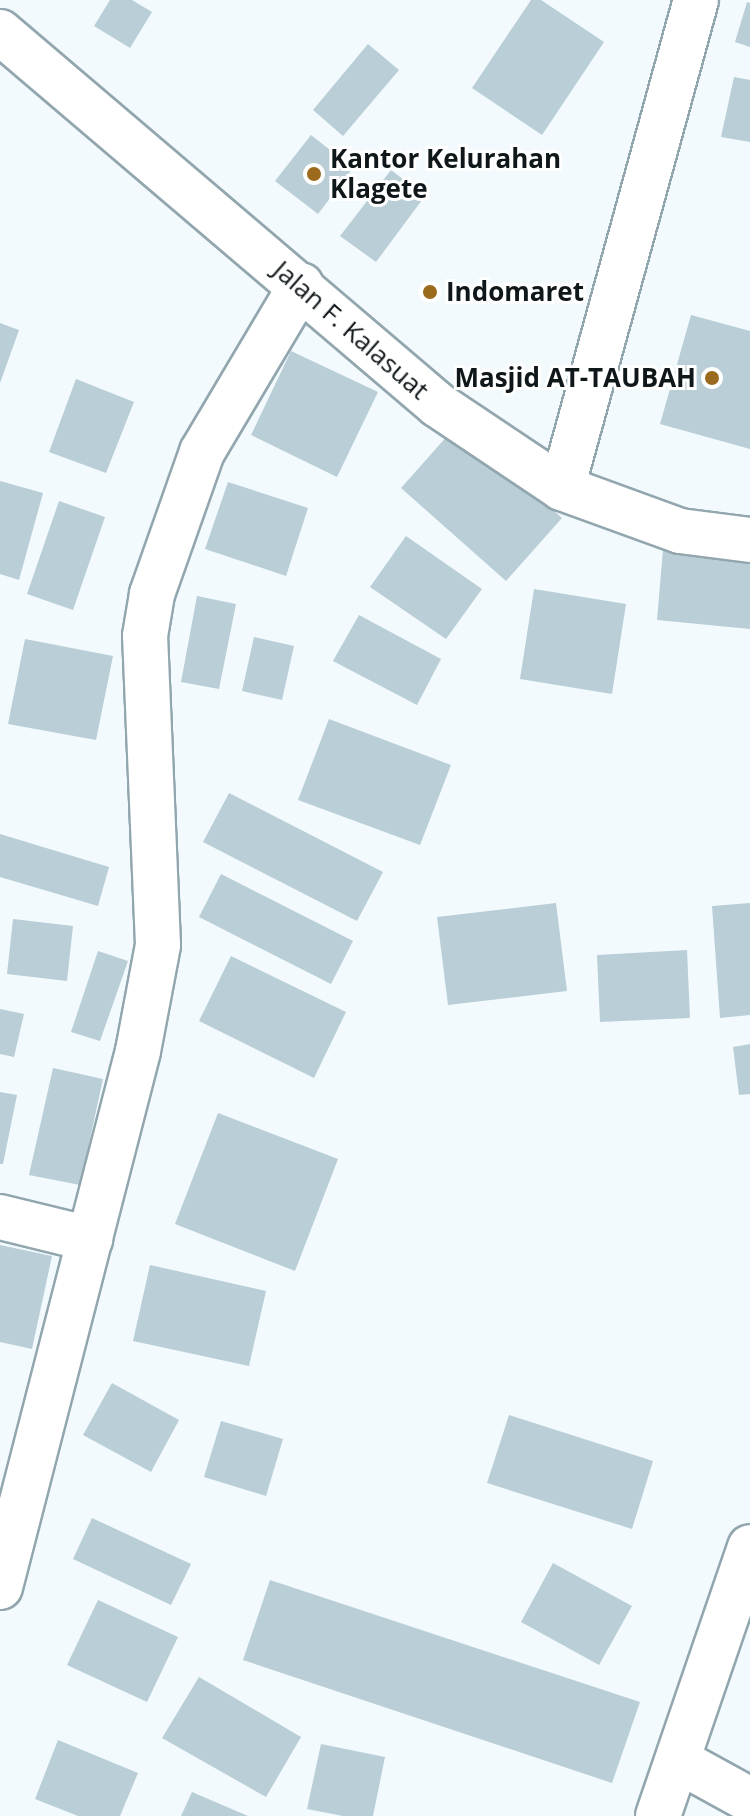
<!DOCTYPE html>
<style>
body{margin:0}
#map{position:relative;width:750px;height:1816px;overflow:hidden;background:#f2fafe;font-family:"Open Sans",sans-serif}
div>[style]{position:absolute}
.building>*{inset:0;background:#b9ced6}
.roads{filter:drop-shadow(2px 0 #92a6ae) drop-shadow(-2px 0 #92a6ae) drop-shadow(0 2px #92a6ae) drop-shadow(0 -2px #92a6ae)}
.minor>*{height:44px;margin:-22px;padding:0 22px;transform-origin:22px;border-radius:22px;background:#fff}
.tertiary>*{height:44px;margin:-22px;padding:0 22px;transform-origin:22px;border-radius:22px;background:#fff}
.dots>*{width:22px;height:22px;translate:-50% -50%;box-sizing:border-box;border:4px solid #fff;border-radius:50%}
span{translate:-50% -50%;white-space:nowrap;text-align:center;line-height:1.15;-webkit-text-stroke:6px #fff;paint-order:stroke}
.poi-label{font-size:26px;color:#10171a;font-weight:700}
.left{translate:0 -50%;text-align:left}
.right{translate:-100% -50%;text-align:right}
.street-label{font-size:26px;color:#10171a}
</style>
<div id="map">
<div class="building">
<i style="clip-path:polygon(110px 0,132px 0,152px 12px,130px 48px,94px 26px)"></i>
<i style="clip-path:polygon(531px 0,541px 0,604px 42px,542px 135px,472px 88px)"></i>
<i style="clip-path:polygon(747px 2px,750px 3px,750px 47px,735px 42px)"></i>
<i style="clip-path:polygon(368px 44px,399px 70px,343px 136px,313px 110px)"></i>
<i style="clip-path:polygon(734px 77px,750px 80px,750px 142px,721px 137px)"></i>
<i style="clip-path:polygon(311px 135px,353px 168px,318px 214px,275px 181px)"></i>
<i style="clip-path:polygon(391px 170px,425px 196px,376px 262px,340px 236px)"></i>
<i style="clip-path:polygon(691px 315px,750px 331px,750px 449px,660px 424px)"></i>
<i style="clip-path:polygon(0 323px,19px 330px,0 383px)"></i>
<i style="clip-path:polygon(291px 351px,378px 392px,337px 477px,251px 435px)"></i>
<i style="clip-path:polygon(76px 379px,134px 402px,106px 473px,49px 452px)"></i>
<i style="clip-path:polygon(457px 425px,562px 518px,506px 581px,401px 488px)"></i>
<i style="clip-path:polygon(0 481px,43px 493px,19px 580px,0 574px)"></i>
<i style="clip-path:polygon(228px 482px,308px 508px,286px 576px,205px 549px)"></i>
<i style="clip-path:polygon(59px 501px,105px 517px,73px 610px,27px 594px)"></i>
<i style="clip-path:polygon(406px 536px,482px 589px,446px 639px,370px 587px)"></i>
<i style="clip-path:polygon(664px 538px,750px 546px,750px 629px,657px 620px)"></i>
<i style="clip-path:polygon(534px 589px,626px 604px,612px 694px,520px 679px)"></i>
<i style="clip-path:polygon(197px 596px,236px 604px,219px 689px,181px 682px)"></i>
<i style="clip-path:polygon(359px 615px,441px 659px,417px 705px,333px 661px)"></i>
<i style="clip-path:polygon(254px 637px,294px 646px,282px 700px,242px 691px)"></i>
<i style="clip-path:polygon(25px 639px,113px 656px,96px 740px,8px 724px)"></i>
<i style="clip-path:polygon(329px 719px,451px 765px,420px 845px,298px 800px)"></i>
<i style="clip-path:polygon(229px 793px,383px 872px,357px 921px,203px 842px)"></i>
<i style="clip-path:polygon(0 834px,109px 867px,98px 906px,0 877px)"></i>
<i style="clip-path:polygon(221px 874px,353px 941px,331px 984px,199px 917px)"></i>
<i style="clip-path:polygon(556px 903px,567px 991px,448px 1005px,437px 917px)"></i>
<i style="clip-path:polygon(750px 903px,750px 1015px,720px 1018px,712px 906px)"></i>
<i style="clip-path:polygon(13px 919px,73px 926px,67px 981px,7px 974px)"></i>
<i style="clip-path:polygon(687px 950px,690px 1018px,600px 1022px,597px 955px)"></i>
<i style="clip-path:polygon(98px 951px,128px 961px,100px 1041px,71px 1032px)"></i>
<i style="clip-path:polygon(231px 956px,346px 1012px,314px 1078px,199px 1021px)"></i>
<i style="clip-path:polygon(0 1009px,24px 1014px,14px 1057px,0 1054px)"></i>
<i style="clip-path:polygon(750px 1044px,750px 1094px,739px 1095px,733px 1047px)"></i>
<i style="clip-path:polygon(53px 1068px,103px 1079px,80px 1185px,29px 1175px)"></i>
<i style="clip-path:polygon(0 1092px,17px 1095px,3px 1164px,0 1164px)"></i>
<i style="clip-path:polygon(218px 1113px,338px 1159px,295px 1271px,175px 1224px)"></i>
<i style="clip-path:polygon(0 1245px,52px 1256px,32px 1349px,0 1342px)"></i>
<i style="clip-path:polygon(150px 1265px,266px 1291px,249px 1366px,133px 1341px)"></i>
<i style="clip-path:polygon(112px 1383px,179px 1420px,151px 1472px,83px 1435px)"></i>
<i style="clip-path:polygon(509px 1415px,653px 1461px,632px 1529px,487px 1483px)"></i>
<i style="clip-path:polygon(221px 1421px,283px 1439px,266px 1496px,204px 1477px)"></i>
<i style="clip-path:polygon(92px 1518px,191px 1564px,171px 1605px,73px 1559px)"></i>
<i style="clip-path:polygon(553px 1563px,632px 1606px,599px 1665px,521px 1622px)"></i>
<i style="clip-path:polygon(270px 1580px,640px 1702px,612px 1783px,243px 1660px)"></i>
<i style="clip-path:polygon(98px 1600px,178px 1637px,147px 1702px,67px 1665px)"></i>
<i style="clip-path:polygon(199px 1677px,301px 1737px,266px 1797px,162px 1738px)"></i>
<i style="clip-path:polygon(58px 1740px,138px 1773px,120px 1816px,78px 1816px,35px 1799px)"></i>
<i style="clip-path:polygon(321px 1744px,385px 1757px,373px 1816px,343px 1816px,307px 1809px)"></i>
<i style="clip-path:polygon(192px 1792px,248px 1816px,181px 1816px)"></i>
</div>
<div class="roads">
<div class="minor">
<i style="left:562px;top:488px;width:506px;rotate:-74.65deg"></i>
<i style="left:0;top:1217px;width:93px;rotate:13.7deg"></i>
<i style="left:0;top:1587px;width:553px;rotate:-75.56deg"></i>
<i style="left:138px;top:1051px;width:108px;rotate:-79.3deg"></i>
<i style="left:158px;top:945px;width:309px;rotate:-92.4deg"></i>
<i style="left:145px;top:636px;width:43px;rotate:-80.5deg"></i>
<i style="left:152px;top:594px;width:151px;rotate:-70.6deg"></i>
<i style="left:202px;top:452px;width:194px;rotate:-59.3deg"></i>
<i style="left:679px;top:1761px;width:81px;rotate:28.8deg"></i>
<i style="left:658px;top:1816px;width:284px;rotate:-71.1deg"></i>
</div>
<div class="tertiary">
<i style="left:0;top:32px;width:575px;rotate:40.42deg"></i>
<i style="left:438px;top:405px;width:149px;rotate:33.8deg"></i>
<i style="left:562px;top:488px;width:126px;rotate:20deg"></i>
<i style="left:680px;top:531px;width:71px;rotate:7.3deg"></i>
</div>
</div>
<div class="dots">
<i style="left:314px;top:174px;background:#9b6a1d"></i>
<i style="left:430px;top:292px;background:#9b6a1d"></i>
<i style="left:712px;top:378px;background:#9b6a1d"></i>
</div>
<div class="poi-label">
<span class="left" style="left:330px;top:174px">Kantor Kelurahan<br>Klagete</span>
<span class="left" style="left:446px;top:292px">Indomaret</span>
<span class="right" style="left:696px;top:378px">Masjid AT-TAUBAH</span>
</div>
<div class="street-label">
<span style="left:351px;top:330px;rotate:41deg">Jalan F. Kalasuat</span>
</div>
</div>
